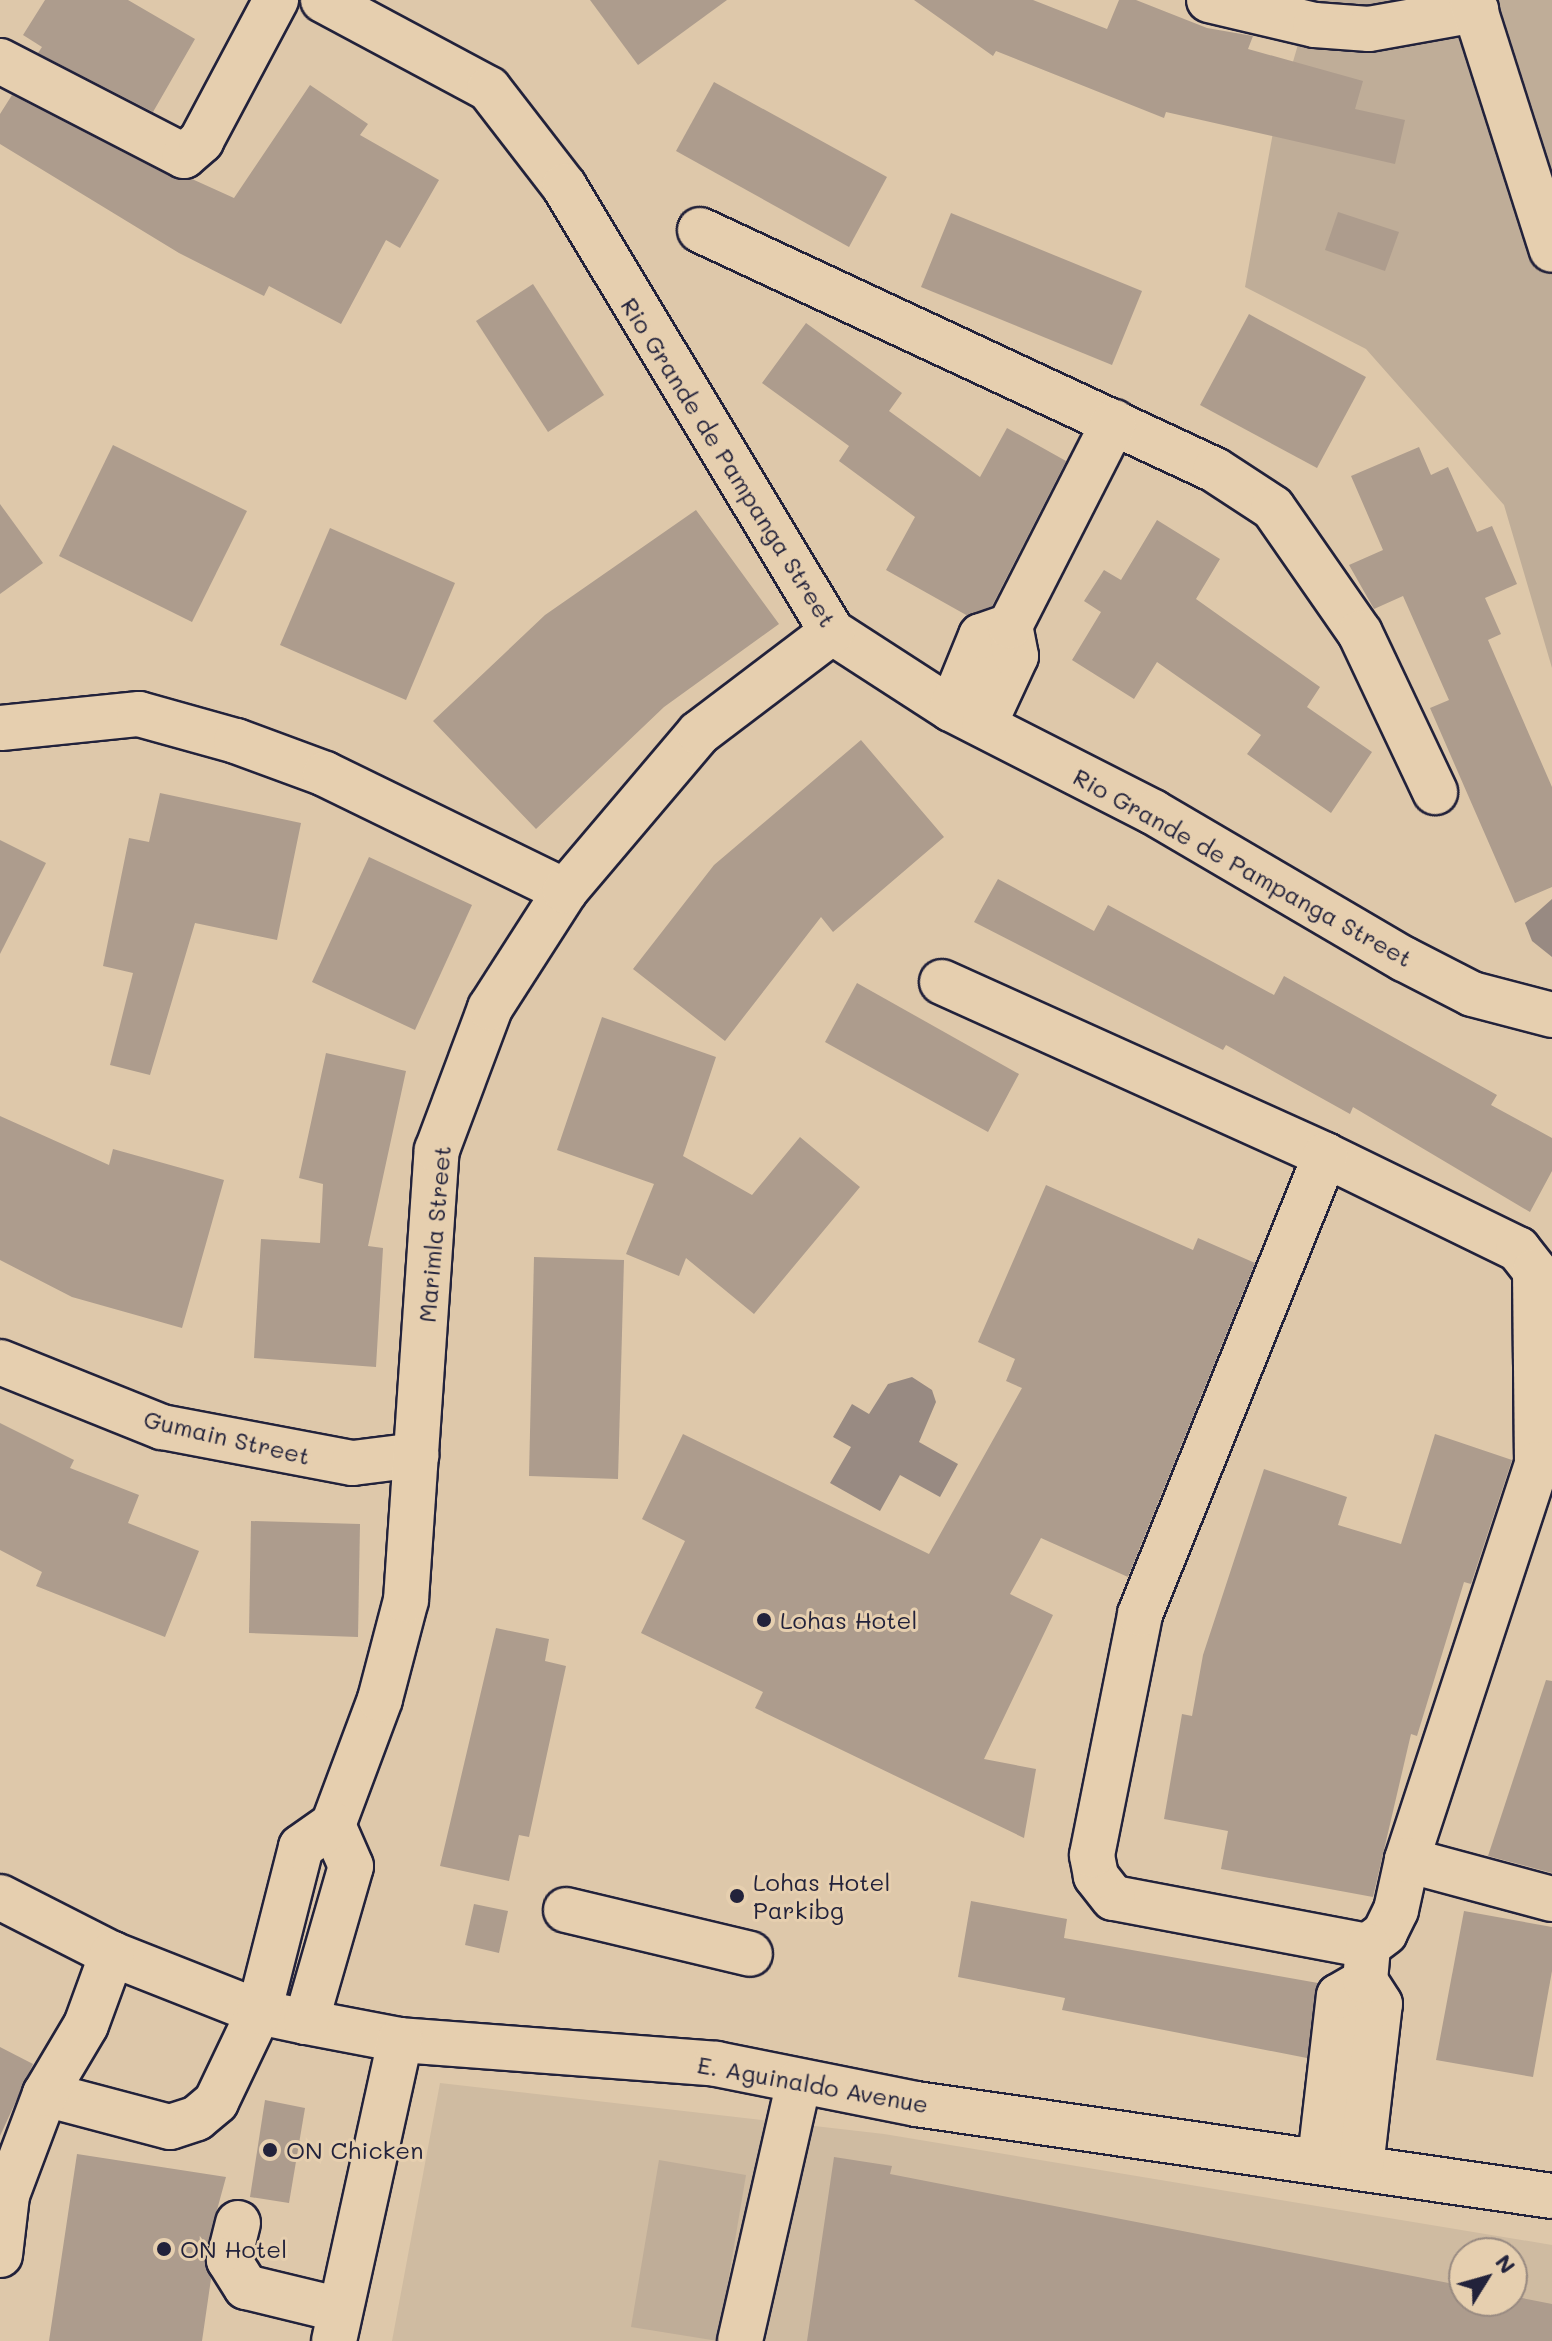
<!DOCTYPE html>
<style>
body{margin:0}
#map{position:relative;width:1552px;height:2341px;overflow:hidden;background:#dec8aa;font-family:Mali,sans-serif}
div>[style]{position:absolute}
.built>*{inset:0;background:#cfbba1}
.green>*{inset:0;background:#bfad98}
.water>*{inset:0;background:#988a82}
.building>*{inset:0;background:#ad9c8d}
.roads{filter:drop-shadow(2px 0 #22223b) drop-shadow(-2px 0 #22223b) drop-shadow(0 2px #22223b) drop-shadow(0 -2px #22223b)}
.minor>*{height:44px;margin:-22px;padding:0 22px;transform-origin:22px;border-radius:22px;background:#e6cfaf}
.dots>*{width:22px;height:22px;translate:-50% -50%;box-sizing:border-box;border:4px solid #e6cfaf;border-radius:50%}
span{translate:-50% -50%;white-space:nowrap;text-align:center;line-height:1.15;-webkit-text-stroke:6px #e6cfaf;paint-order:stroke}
.street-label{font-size:24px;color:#22223b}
.poi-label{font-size:24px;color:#22223b}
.left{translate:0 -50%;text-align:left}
.north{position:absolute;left:1448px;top:2237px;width:80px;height:80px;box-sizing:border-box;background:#e6cfaf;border:2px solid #988a81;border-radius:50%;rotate:53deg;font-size:22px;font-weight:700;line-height:32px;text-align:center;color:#22223b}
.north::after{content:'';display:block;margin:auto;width:28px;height:36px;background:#22223b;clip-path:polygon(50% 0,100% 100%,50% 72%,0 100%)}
</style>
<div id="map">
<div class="built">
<i style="clip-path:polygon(evenodd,440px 2083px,884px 2134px,1552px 2245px,1552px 2341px,392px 2341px,440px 2083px,1464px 2253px,1512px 2253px,1512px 2301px,1464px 2301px,1464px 2253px)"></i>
</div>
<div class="green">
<i style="clip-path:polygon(1300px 0,1552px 0,1552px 668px,1504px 505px,1366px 349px,1245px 287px,1274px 127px,1297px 48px)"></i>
<i style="clip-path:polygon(659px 2160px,746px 2175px,718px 2341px,631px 2327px)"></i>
</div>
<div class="water">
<i style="clip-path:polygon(1552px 899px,1552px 957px,1532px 941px,1525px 923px)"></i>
<i style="clip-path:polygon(912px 1377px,932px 1390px,936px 1402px,919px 1442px,958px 1464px,940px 1497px,900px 1475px,880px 1511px,830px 1483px,851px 1447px,833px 1437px,852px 1404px,869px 1414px,888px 1384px)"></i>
</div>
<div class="building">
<i style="clip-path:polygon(45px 0,128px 0,195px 39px,153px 112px,38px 53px,42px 47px,23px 35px)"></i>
<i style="clip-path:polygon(590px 0,727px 0,638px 65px)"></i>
<i style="clip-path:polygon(914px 0,1033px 0,1107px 29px,1119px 0,1136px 0,1207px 28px,1253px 36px,1248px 49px,1363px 81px,1355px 109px,1405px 120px,1395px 164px,1166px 112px,1164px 118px,996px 51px,993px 56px)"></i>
<i style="clip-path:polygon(714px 82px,887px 177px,849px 247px,676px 151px)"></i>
<i style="clip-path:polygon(310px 85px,368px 124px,360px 135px,439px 180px,400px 248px,386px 240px,341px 324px,269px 286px,264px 296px,179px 253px,0 144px,0 114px,12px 95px,173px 178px,192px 179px,234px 198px)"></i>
<i style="clip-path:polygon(1338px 212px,1399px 232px,1385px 271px,1325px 250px)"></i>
<i style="clip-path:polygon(951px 213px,1142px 291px,1112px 365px,921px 287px)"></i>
<i style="clip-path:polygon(533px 284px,604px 395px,548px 432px,476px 321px)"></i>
<i style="clip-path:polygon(1249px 314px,1366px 377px,1317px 468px,1200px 405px)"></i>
<i style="clip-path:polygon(806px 323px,902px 393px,889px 411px,980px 477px,1007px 428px,1066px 461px,992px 606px,968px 616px,886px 570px,915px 517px,839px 461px,849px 446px,762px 383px)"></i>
<i style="clip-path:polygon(113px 445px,247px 511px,192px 622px,59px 556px)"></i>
<i style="clip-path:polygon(1419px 447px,1431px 475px,1448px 467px,1477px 532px,1492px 526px,1517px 584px,1485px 598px,1501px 634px,1488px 640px,1552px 787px,1552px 887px,1515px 903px,1430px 708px,1449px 700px,1403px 596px,1374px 609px,1349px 565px,1383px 550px,1351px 476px)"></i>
<i style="clip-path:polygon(0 504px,43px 563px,0 594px)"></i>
<i style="clip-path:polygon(696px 510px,779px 624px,664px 707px,536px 829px,433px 721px,545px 615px)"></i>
<i style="clip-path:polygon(1157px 520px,1220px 559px,1196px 599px,1320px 687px,1307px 707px,1372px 752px,1331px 813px,1247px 754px,1261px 735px,1157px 662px,1134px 699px,1072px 660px,1101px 612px,1084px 601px,1104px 570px,1121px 580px)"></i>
<i style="clip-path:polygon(330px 528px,455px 583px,406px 700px,280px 645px)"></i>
<i style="clip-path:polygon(861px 740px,944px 837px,833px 932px,821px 917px,725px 1041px,633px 969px,714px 865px)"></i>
<i style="clip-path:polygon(160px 793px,301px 823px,277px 940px,195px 923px,150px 1075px,110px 1065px,133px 973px,103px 966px,129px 838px,149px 842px)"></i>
<i style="clip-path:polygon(0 840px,46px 863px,0 954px)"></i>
<i style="clip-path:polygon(369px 857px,472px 905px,415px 1030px,312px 982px)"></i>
<i style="clip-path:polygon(998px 879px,1094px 931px,1108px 905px,1274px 995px,1284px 976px,1497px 1095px,1491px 1105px,1552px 1138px,1552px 1171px,1530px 1212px,1353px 1107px,1350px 1114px,1226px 1045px,1223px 1050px,974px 922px)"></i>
<i style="clip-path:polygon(857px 983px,1019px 1074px,988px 1132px,825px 1042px)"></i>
<i style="clip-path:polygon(602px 1017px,716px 1057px,683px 1156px,752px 1195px,800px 1137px,860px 1187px,754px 1314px,686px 1258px,679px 1276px,626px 1254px,654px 1184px,557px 1150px)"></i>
<i style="clip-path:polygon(326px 1053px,406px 1071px,368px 1246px,383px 1248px,376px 1367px,254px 1358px,261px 1239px,320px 1243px,323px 1184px,299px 1178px)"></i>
<i style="clip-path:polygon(0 1116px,109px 1165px,113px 1149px,224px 1180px,182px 1328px,72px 1297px,0 1260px)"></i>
<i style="clip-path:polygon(1046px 1185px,1193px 1250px,1198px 1238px,1255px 1263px,1128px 1577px,1041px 1538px,1010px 1594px,1053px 1615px,984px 1759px,1036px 1769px,1024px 1838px,755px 1708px,763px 1692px,641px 1633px,685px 1541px,642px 1519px,683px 1434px,929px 1554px,1022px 1388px,1006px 1381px,1015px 1359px,978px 1342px)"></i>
<i style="clip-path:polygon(534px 1257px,624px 1260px,618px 1479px,529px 1476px)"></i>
<i style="clip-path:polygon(0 1423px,74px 1460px,70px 1468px,139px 1495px,128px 1523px,199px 1551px,165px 1637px,36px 1586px,42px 1572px,0 1550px)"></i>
<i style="clip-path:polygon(1435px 1434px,1512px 1460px,1471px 1584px,1464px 1582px,1417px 1736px,1411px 1734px,1373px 1897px,1221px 1869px,1228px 1831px,1164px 1819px,1182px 1714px,1192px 1716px,1203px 1655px,1264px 1469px,1347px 1497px,1338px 1525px,1401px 1544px)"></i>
<i style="clip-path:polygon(251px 1521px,360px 1524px,358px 1637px,249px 1633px)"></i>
<i style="clip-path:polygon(496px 1628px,549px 1639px,545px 1661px,566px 1666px,529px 1837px,519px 1835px,509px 1881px,440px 1866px)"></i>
<i style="clip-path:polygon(1546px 1680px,1552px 1681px,1552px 1873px,1488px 1856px)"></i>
<i style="clip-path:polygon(971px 1901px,1067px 1919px,1064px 1938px,1318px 1983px,1307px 2058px,1062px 2010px,1065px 1998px,958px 1977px)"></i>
<i style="clip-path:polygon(474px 1904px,508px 1911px,499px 1953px,465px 1945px)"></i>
<i style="clip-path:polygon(1464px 1911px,1552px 1927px,1552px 1971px,1533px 2077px,1436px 2060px)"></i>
<i style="clip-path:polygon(0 2047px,33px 2064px,0 2136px)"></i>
<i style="clip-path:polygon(265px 2100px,305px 2108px,289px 2203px,250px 2197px)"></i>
<i style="clip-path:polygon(77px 2154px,226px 2177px,205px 2254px,211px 2279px,202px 2341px,49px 2341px)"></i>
<i style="clip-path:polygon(834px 2157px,892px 2166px,890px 2174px,1464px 2286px,1464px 2301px,1512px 2301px,1512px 2296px,1552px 2304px,1552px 2341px,807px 2341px)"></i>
</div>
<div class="roads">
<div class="minor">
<i style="left:323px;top:0;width:188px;rotate:28.2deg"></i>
<i style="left:489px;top:89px;width:123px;rotate:52.3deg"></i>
<i style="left:564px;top:186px;width:520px;rotate:59deg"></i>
<i style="left:832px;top:632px;width:142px;rotate:32.9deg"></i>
<i style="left:951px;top:709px;width:227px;rotate:27deg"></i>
<i style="left:1153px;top:812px;width:291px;rotate:30.4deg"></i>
<i style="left:1404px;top:959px;width:76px;rotate:27.2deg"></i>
<i style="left:1472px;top:994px;width:83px;rotate:14.7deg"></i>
<i style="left:1209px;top:0;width:109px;rotate:13.3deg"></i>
<i style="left:1315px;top:25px;width:54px;rotate:4.2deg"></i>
<i style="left:1369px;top:29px;width:109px;rotate:-10.1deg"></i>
<i style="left:1472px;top:0;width:262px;rotate:72.3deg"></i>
<i style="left:0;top:61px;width:207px;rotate:27.3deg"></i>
<i style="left:184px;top:156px;width:23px;rotate:-41deg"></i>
<i style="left:201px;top:141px;width:160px;rotate:-62deg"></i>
<i style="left:700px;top:230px;width:568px;rotate:24.99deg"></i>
<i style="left:1215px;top:470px;width:69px;rotate:33.2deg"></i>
<i style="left:1273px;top:508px;width:152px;rotate:55.2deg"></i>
<i style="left:1360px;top:633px;width:176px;rotate:64.7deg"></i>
<i style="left:951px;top:709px;width:79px;rotate:-67.7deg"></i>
<i style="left:981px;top:636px;width:31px;rotate:-19deg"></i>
<i style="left:984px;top:725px;width:76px;rotate:-65.1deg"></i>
<i style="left:1016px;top:656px;width:31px;rotate:-101deg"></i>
<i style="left:1010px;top:626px;width:229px;rotate:-63deg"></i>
<i style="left:1px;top:728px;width:139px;rotate:-5.8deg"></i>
<i style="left:139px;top:714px;width:101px;rotate:15.6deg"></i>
<i style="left:236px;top:741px;width:95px;rotate:20.3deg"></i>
<i style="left:325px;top:774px;width:267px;rotate:26deg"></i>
<i style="left:942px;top:982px;width:420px;rotate:24.3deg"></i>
<i style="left:1325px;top:1155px;width:215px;rotate:26deg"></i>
<i style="left:1518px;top:1249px;width:28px;rotate:52deg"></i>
<i style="left:1535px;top:1271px;width:193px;rotate:89.4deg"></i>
<i style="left:1537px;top:1464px;width:417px;rotate:108.2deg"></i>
<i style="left:1407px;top:1860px;width:51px;rotate:102.4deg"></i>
<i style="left:1396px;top:1910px;width:25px;rotate:116deg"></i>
<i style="left:1385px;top:1933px;width:21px;rotate:143deg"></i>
<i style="left:1368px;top:1946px;width:259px;rotate:-169.3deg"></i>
<i style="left:1113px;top:1898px;width:28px;rotate:-128deg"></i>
<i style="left:1096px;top:1876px;width:21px;rotate:-101deg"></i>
<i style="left:1092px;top:1855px;width:246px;rotate:-78.7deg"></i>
<i style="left:1140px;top:1614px;width:495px;rotate:-68deg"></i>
<i style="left:0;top:1362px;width:175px;rotate:21.9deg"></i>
<i style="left:162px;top:1427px;width:194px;rotate:10.7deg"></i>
<i style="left:353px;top:1463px;width:64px;rotate:-7.2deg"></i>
<i style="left:1407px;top:1860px;width:150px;rotate:15.1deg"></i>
<i style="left:0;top:1897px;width:126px;rotate:27deg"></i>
<i style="left:112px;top:1954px;width:158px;rotate:21.5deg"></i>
<i style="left:259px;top:2012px;width:48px;rotate:12deg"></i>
<i style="left:306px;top:2022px;width:96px;rotate:10.8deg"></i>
<i style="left:400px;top:2040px;width:317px;rotate:4.3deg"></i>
<i style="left:716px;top:2064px;width:204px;rotate:11.3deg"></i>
<i style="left:916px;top:2104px;width:643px;rotate:8.23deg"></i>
<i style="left:566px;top:1910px;width:189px;rotate:13.4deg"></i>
<i style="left:306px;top:2022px;width:162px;rotate:-73.9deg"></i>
<i style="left:351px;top:1866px;width:45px;rotate:-113.7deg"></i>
<i style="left:333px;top:1825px;width:134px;rotate:-69.5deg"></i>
<i style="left:380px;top:1699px;width:102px;rotate:-75.3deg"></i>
<i style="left:406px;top:1600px;width:451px;rotate:-86.1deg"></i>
<i style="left:437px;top:1150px;width:152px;rotate:-69.5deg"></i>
<i style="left:490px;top:1008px;width:139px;rotate:-57.3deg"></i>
<i style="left:565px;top:891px;width:207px;rotate:-49.7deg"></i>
<i style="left:699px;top:733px;width:167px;rotate:-37.2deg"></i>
<i style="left:45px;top:2094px;width:129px;rotate:14.8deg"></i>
<i style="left:170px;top:2127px;width:28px;rotate:-18deg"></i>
<i style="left:197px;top:2118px;width:25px;rotate:-40deg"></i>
<i style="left:216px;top:2102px;width:100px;rotate:-64.5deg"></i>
<i style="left:259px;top:2012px;width:170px;rotate:-75.7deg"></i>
<i style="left:301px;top:1847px;width:39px;rotate:-35deg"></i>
<i style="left:1320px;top:2159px;width:164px;rotate:-83.4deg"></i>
<i style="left:1339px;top:1996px;width:30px;rotate:-30deg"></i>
<i style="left:1361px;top:2167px;width:164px;rotate:-83.4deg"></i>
<i style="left:1380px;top:2004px;width:27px;rotate:-123deg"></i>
<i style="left:1365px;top:1981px;width:35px;rotate:-85deg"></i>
<i style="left:238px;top:2223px;width:38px;rotate:104deg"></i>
<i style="left:229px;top:2260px;width:32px;rotate:58deg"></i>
<i style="left:246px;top:2287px;width:97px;rotate:13.7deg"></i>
<i style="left:0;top:2255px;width:60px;rotate:-83.3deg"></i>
<i style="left:7px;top:2195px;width:108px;rotate:-69.4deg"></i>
<i style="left:45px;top:2094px;width:80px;rotate:-59.3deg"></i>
<i style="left:86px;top:2025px;width:76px;rotate:-69.9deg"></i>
<i style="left:334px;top:2341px;width:308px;rotate:-77.6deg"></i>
<i style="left:740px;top:2341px;width:266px;rotate:-77.2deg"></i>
</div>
</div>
<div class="dots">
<i style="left:764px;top:1620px;background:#22223b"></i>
<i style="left:737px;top:1896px;background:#22223b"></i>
<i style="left:270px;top:2150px;background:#22223b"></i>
<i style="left:164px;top:2249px;background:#22223b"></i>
</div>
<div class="street-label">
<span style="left:729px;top:462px;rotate:58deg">Rio Grande de Pampanga Street</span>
<span style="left:1243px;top:867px;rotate:29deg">Rio Grande de Pampanga Street</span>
<span style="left:434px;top:1234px;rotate:-85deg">Marimla Street</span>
<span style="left:227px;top:1437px;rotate:13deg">Gumain Street</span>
<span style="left:813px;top:2084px;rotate:10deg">E. Aguinaldo Avenue</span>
</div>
<div class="poi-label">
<span class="left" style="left:780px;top:1620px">Lohas Hotel</span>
<span class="left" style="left:753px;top:1896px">Lohas Hotel<br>Parkibg</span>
<span class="left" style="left:286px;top:2150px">ON Chicken</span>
<span class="left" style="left:180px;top:2249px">ON Hotel</span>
</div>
<div class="north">N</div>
</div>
